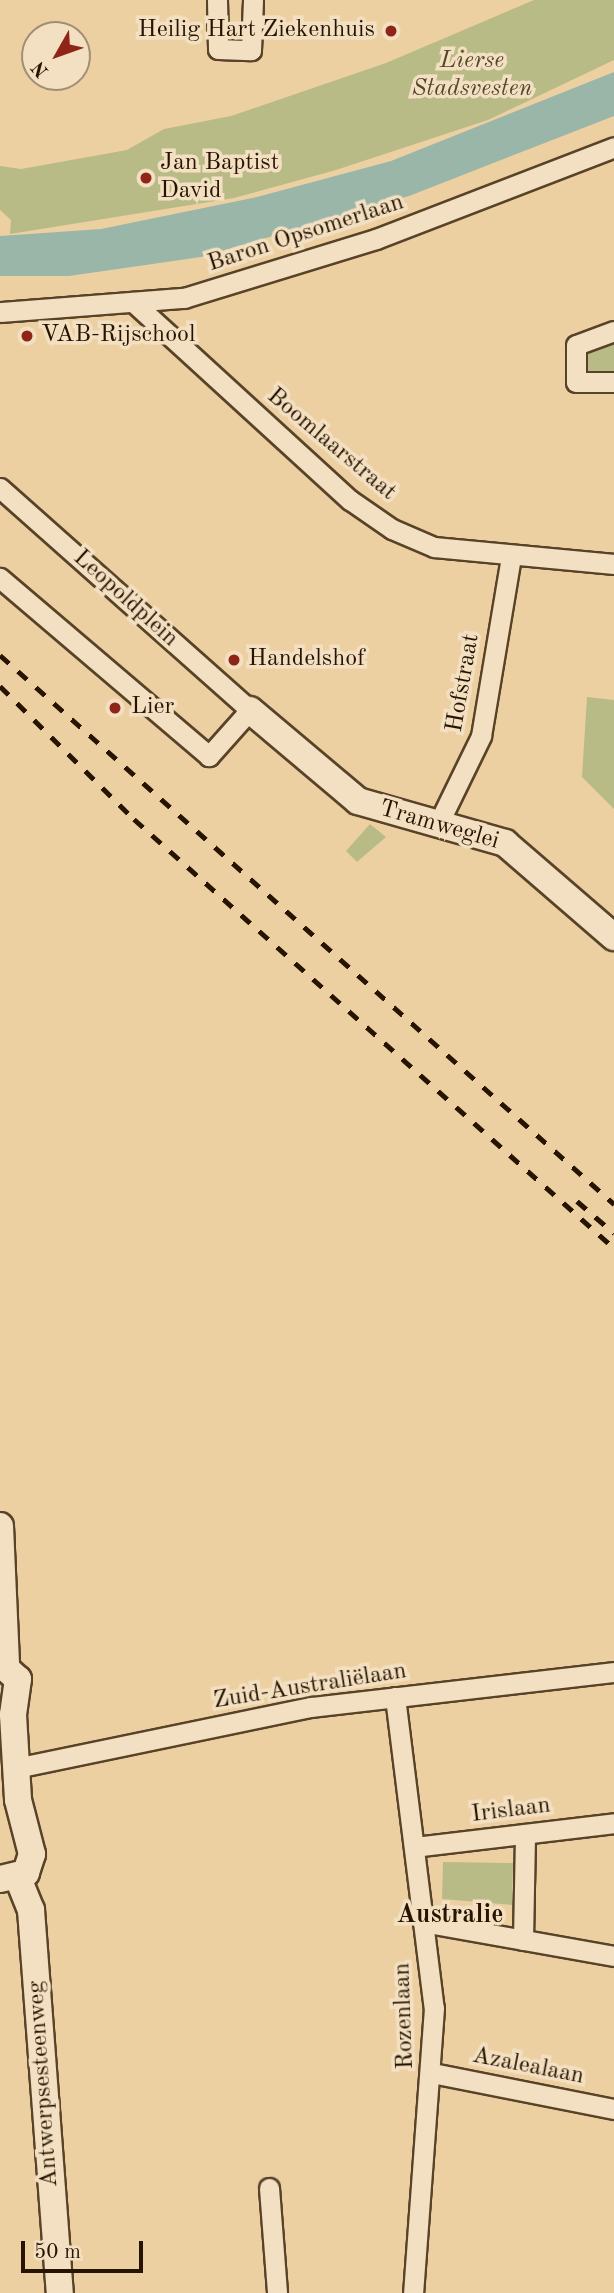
<!DOCTYPE html>
<meta charset="utf-8">
<style>
body{margin:0}
#map{position:relative;width:614px;height:2293px;overflow:hidden;background:#edd0a1;font-family:"Old Standard TT",serif}
div>[style]{position:absolute}
.green>*{inset:0;background:#b8bb85}
.water>*{inset:0;background:#99b6a8}
.roads{filter:drop-shadow(2px 0 #584328) drop-shadow(-2px 0 #584328) drop-shadow(0 2px #584328) drop-shadow(0 -2px #584328)}
.street>*{height:19px;margin:-9.5px;padding:0 9.5px;transform-origin:9.5px;border-radius:9.5px;background:#f3e0c2}
.secondary>*{height:26px;margin:-13px;padding:0 13px;transform-origin:13px;border-radius:13px;background:#f3e0c2}
.rail>*{height:5px;margin-top:-2.5px;transform-origin:0;background:repeating-linear-gradient(90deg,#261400 0 12px,transparent 0 24px)}
.dots>*{width:19px;height:19px;translate:-50% -50%;box-sizing:border-box;border:4px solid #f3e0c2;border-radius:50%}
span{translate:-50% -50%;white-space:nowrap;text-align:center;line-height:1.15;-webkit-text-stroke:7px #f3e0c2;paint-order:stroke}
.poi-label{font-size:24px;color:#261400}
.right{translate:-100% -50%;text-align:right}
.left{translate:0 -50%;text-align:left}
.park-label{font-size:24px;color:#524628;font-style:italic}
.street-label{font-size:24px;color:#261400}
.neighbourhood-label{font-size:26px;color:#261400;font-weight:700}
.north{position:absolute;left:21px;top:21px;width:70px;height:70px;box-sizing:border-box;background:#f3e0c2;border:2px solid #a18e74;border-radius:50%;rotate:230deg;font-size:19px;font-weight:700;line-height:28px;text-align:center;color:#261400}
.north::after{content:'';display:block;margin:auto;width:24px;height:32px;background:#8f2418;clip-path:polygon(50% 0,100% 100%,50% 72%,0 100%)}
.scale{position:absolute;left:21px;top:2241px;width:122px;height:32px;box-sizing:border-box;border:4px solid #261400;border-top:0;padding-left:9px;font-size:21px;line-height:24px;white-space:nowrap;color:#261400;-webkit-text-stroke:5px #f3e0c2;paint-order:stroke}
</style>
<div id="map">
<div class="green">
<i style="clip-path:polygon(534px 0,614px 0,614px 60px,488px 120px,336px 170px,234px 198px,10px 234px,11px 220px,0 210px,0 166px,21px 169px,127px 150px,164px 129px,231px 116px,386px 63px)"></i>
<i style="clip-path:polygon(614px 337px,614px 377px,581px 377px,581px 350px)"></i>
<i style="clip-path:polygon(587px 697px,614px 700px,614px 809px,582px 777px)"></i>
<i style="clip-path:polygon(370px 824px,386px 837px,357px 862px,346px 851px)"></i>
<i style="clip-path:polygon(443px 1862px,513px 1863px,512px 1905px,442px 1899px)"></i>
</div>
<div class="water">
<i style="clip-path:polygon(614px 72px,614px 116px,409px 196px,201px 257px,69px 276px,0 276px,0 236px,101px 229px,257px 197px,391px 161px)"></i>
</div>
<div class="roads">
<div class="street">
<i style="left:217px;top:0;width:49px;rotate:88.8deg"></i>
<i style="left:218px;top:49px;width:33px;rotate:2deg"></i>
<i style="left:251px;top:50px;width:50px;rotate:-87.7deg"></i>
<i style="left:133px;top:302px;width:294px;rotate:42.4deg"></i>
<i style="left:350px;top:500px;width:51px;rotate:34.6deg"></i>
<i style="left:392px;top:529px;width:46px;rotate:23.2deg"></i>
<i style="left:434px;top:547px;width:181px;rotate:5.4deg"></i>
<i style="left:0;top:312px;width:185px;rotate:-4.4deg"></i>
<i style="left:184px;top:298px;width:201px;rotate:-17.1deg"></i>
<i style="left:376px;top:239px;width:255px;rotate:-21.1deg"></i>
<i style="left:614px;top:331px;width:40px;rotate:159.8deg"></i>
<i style="left:576px;top:345px;width:37px;rotate:90deg"></i>
<i style="left:576px;top:382px;width:38px"></i>
<i style="left:0;top:488px;width:334px;rotate:41.6deg"></i>
<i style="left:250px;top:710px;width:62px;rotate:131.7deg"></i>
<i style="left:209px;top:756px;width:275px;rotate:-139.6deg"></i>
<i style="left:444px;top:812px;width:85px;rotate:-64deg"></i>
<i style="left:481px;top:736px;width:182px;rotate:-80.5deg"></i>
<i style="left:395px;top:1697px;width:313px;rotate:82.9deg"></i>
<i style="left:434px;top:2008px;width:286px;rotate:94.2deg"></i>
<i style="left:16px;top:1768px;width:301px;rotate:-11.7deg"></i>
<i style="left:311px;top:1707px;width:305px;rotate:-6.6deg"></i>
<i style="left:414px;top:1847px;width:201px;rotate:-6.8deg"></i>
<i style="left:423px;top:1922px;width:194px;rotate:10.1deg"></i>
<i style="left:523px;top:1940px;width:106px;rotate:-88.9deg"></i>
<i style="left:432px;top:2073px;width:186px;rotate:11.2deg"></i>
<i style="left:269px;top:2188px;width:105px;rotate:85.6deg"></i>
</div>
<div class="secondary">
<i style="left:250px;top:710px;width:141px;rotate:40.1deg"></i>
<i style="left:358px;top:801px;width:153px;rotate:15.9deg"></i>
<i style="left:505px;top:843px;width:144px;rotate:40.8deg"></i>
<i style="left:0;top:1526px;width:138px;rotate:87.5deg"></i>
<i style="left:0;top:1663px;width:24px;rotate:42deg"></i>
<i style="left:18px;top:1679px;width:36px;rotate:98deg"></i>
<i style="left:13px;top:1715px;width:85px;rotate:86.6deg"></i>
<i style="left:18px;top:1800px;width:56px;rotate:75.5deg"></i>
<i style="left:32px;top:1854px;width:20px;rotate:108deg"></i>
<i style="left:26px;top:1873px;width:27px;rotate:167deg"></i>
<i style="left:18px;top:1878px;width:35px;rotate:68deg"></i>
<i style="left:31px;top:1910px;width:384px;rotate:85.7deg"></i>
</div>
</div>
<div class="rail">
<i style="left:0;top:655px;width:824px;rotate:41.8deg"></i>
<i style="left:0;top:686px;width:189px;rotate:44.8deg"></i>
<i style="left:134px;top:819px;width:644px;rotate:41.79deg"></i>
<i style="left:577px;top:1201px;width:49px;rotate:40.9deg"></i>
</div>
<div class="dots">
<i style="left:391px;top:31px;background:#8f2418"></i>
<i style="left:146px;top:178px;background:#8f2418"></i>
<i style="left:27px;top:336px;background:#8f2418"></i>
<i style="left:234px;top:660px;background:#8f2418"></i>
<i style="left:115px;top:708px;background:#8f2418"></i>
</div>
<div class="poi-label">
<span class="right" style="left:375px;top:31px">Heilig Hart Ziekenhuis</span>
<span class="left" style="left:160px;top:178px">Jan Baptist<br>David</span>
<span class="left" style="left:41px;top:336px">VAB-Rijschool</span>
<span class="left" style="left:248px;top:660px">Handelshof</span>
<span class="left" style="left:131px;top:708px">Lier</span>
</div>
<div class="park-label">
<span style="left:472px;top:76px">Lierse<br>Stadsvesten</span>
</div>
<div class="street-label">
<span style="left:306px;top:234px;rotate:-18deg">Baron Opsomerlaan</span>
<span style="left:331px;top:445px;rotate:40deg">Boomlaarstraat</span>
<span style="left:125px;top:599px;rotate:42deg">Leopoldplein</span>
<span style="left:464px;top:683px;rotate:-80deg">Hofstraat</span>
<span style="left:439px;top:826px;rotate:16deg">Tramweglei</span>
<span style="left:310px;top:1687px;rotate:-9deg">Zuid-Australiëlaan</span>
<span style="left:511px;top:1811px;rotate:-7deg">Irislaan</span>
<span style="left:405px;top:2016px;rotate:-92deg">Rozenlaan</span>
<span style="left:528px;top:2067px;rotate:11deg">Azalealaan</span>
<span style="left:44px;top:2084px;rotate:-94deg">Antwerpsesteenweg</span>
</div>
<div class="neighbourhood-label">
<span style="left:450px;top:1916px">Australie</span>
</div>
<div class="north">N</div>
<div class="scale">50 m</div>
</div>
